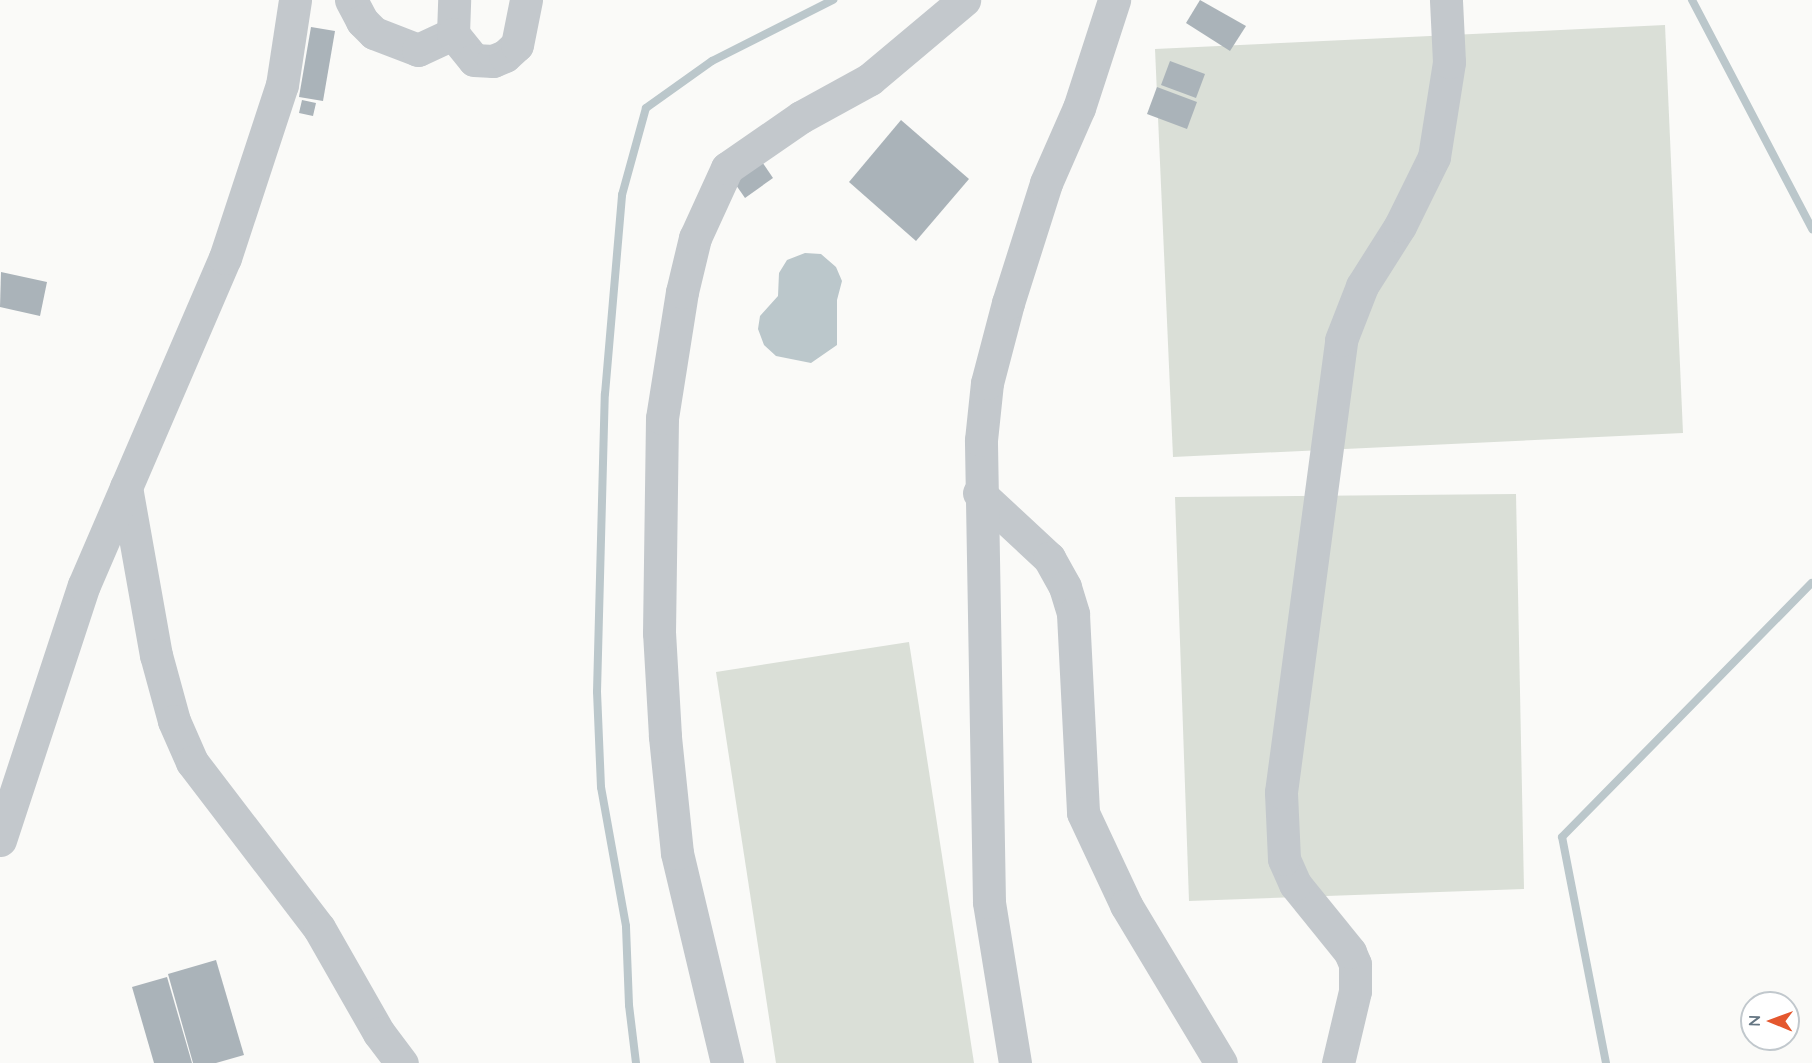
<!DOCTYPE html>
<style>
body{margin:0}
#map{position:relative;width:1812px;height:1063px;overflow:hidden;background:#fafaf8;font-family:Quicksand,sans-serif}
div>[style]{position:absolute}
.green>*{inset:0;background:#dadfd7}
.water>*{inset:0;background:#bbc7cb}
.stream>*{height:8px;margin:-4px;padding:0 4px;transform-origin:4px;border-radius:4px;background:#bbc7cb}
.building>*{inset:0;background:#aab3b9}
.minor>*{height:33px;margin:-16.5px;padding:0 16.5px;transform-origin:16.5px;border-radius:16.5px;background:#c3c8cc}
span{translate:-50% -50%;white-space:nowrap;text-align:center;line-height:1.15;-webkit-text-stroke:6px #fff;paint-order:stroke}
.north{position:absolute;left:1740px;top:991px;width:60px;height:60px;box-sizing:border-box;background:#fff;border:2px solid #c1c8cd;border-radius:50%;rotate:271deg;font-size:16px;font-weight:700;line-height:24px;text-align:center;color:#657683}
.north::after{content:'';display:block;margin:auto;width:21px;height:27px;background:#e4572e;clip-path:polygon(50% 0,100% 100%,50% 72%,0 100%)}
</style>
<div id="map">
<div class="green">
<i style="clip-path:polygon(1665px 25px,1683px 433px,1173px 457px,1155px 49px)"></i>
<i style="clip-path:polygon(1516px 494px,1524px 889px,1189px 901px,1175px 497px)"></i>
<i style="clip-path:polygon(909px 642px,974px 1063px,776px 1063px,716px 672px)"></i>
</div>
<div class="water">
<i style="clip-path:polygon(805px 253px,821px 254px,836px 267px,842px 281px,837px 300px,837px 345px,811px 363px,776px 356px,764px 345px,758px 329px,760px 316px,778px 296px,779px 273px,787px 260px)"></i>
</div>
<div class="stream">
<i style="left:1692px;top:0;width:259px;rotate:62.3deg"></i>
<i style="left:636px;top:1063px;width:58px;rotate:-96.9deg"></i>
<i style="left:629px;top:1005px;width:79px;rotate:-92.2deg"></i>
<i style="left:626px;top:926px;width:141px;rotate:-100.2deg"></i>
<i style="left:601px;top:787px;width:95px;rotate:-92.4deg"></i>
<i style="left:597px;top:692px;width:298px;rotate:-88.5deg"></i>
<i style="left:605px;top:394px;width:200px;rotate:-85.1deg"></i>
<i style="left:622px;top:195px;width:90px;rotate:-74.6deg"></i>
<i style="left:646px;top:108px;width:81px;rotate:-35.5deg"></i>
<i style="left:712px;top:61px;width:136px;rotate:-26.8deg"></i>
<i style="left:1606px;top:1063px;width:230px;rotate:-101deg"></i>
<i style="left:1562px;top:837px;width:356px;rotate:-45.5deg"></i>
</div>
<div class="building">
<i style="clip-path:polygon(1200px 0,1246px 26px,1230px 51px,1186px 23px)"></i>
<i style="clip-path:polygon(311px 27px,335px 31px,323px 101px,299px 97px)"></i>
<i style="clip-path:polygon(1170px 61px,1205px 74px,1196px 98px,1161px 85px)"></i>
<i style="clip-path:polygon(1157px 87px,1197px 102px,1187px 129px,1147px 114px)"></i>
<i style="clip-path:polygon(302px 100px,316px 103px,313px 116px,299px 113px)"></i>
<i style="clip-path:polygon(901px 120px,969px 179px,916px 241px,849px 182px)"></i>
<i style="clip-path:polygon(756px 153px,773px 178px,745px 198px,727px 172px)"></i>
<i style="clip-path:polygon(1px 272px,47px 282px,40px 316px,0 307px)"></i>
<i style="clip-path:polygon(216px 960px,244px 1055px,216px 1063px,193px 1063px,168px 974px)"></i>
<i style="clip-path:polygon(167px 977px,192px 1063px,154px 1063px,132px 987px)"></i>
</div>
<div class="minor">
<i style="left:351px;top:0;width:24px;rotate:62deg"></i>
<i style="left:362px;top:21px;width:17px;rotate:45deg"></i>
<i style="left:374px;top:33px;width:47px;rotate:21.1deg"></i>
<i style="left:418px;top:50px;width:38px;rotate:-25deg"></i>
<i style="left:453px;top:34px;width:34px;rotate:-88deg"></i>
<i style="left:453px;top:34px;width:33px;rotate:51deg"></i>
<i style="left:474px;top:60px;width:19px;rotate:3deg"></i>
<i style="left:493px;top:61px;width:13px;rotate:-23deg"></i>
<i style="left:505px;top:56px;width:16px;rotate:-43deg"></i>
<i style="left:517px;top:45px;width:46px;rotate:-78.7deg"></i>
<i style="left:126px;top:487px;width:171px;rotate:79.9deg"></i>
<i style="left:156px;top:655px;width:68px;rotate:74.7deg"></i>
<i style="left:174px;top:721px;width:45px;rotate:66.3deg"></i>
<i style="left:192px;top:762px;width:209px;rotate:52.6deg"></i>
<i style="left:319px;top:928px;width:121px;rotate:60.3deg"></i>
<i style="left:379px;top:1033px;width:38px;rotate:53deg"></i>
<i style="left:979px;top:493px;width:96px;rotate:42.9deg"></i>
<i style="left:1049px;top:558px;width:33px;rotate:61deg"></i>
<i style="left:1065px;top:587px;width:28px;rotate:73deg"></i>
<i style="left:1073px;top:614px;width:199px;rotate:87.1deg"></i>
<i style="left:1083px;top:813px;width:102px;rotate:64.9deg"></i>
<i style="left:1126px;top:905px;width:184px;rotate:59deg"></i>
<i style="left:0;top:840px;width:268px;rotate:-71.8deg"></i>
<i style="left:84px;top:585px;width:356px;rotate:-66.7deg"></i>
<i style="left:225px;top:258px;width:182px;rotate:-71.8deg"></i>
<i style="left:282px;top:85px;width:86px;rotate:-81.3deg"></i>
<i style="left:727px;top:1063px;width:216px;rotate:-103.4deg"></i>
<i style="left:677px;top:853px;width:118px;rotate:-95.9deg"></i>
<i style="left:665px;top:736px;width:103px;rotate:-93.3deg"></i>
<i style="left:659px;top:633px;width:215px;rotate:-89.2deg"></i>
<i style="left:662px;top:418px;width:128px;rotate:-81deg"></i>
<i style="left:682px;top:292px;width:56px;rotate:-76.5deg"></i>
<i style="left:695px;top:238px;width:77px;rotate:-65.4deg"></i>
<i style="left:727px;top:168px;width:90px;rotate:-34.6deg"></i>
<i style="left:801px;top:117px;width:79px;rotate:-28.8deg"></i>
<i style="left:870px;top:79px;width:123px;rotate:-40deg"></i>
<i style="left:1015px;top:1063px;width:163px;rotate:-99.2deg"></i>
<i style="left:989px;top:902px;width:462px;rotate:-91deg"></i>
<i style="left:981px;top:440px;width:57px;rotate:-84deg"></i>
<i style="left:987px;top:383px;width:83px;rotate:-75.3deg"></i>
<i style="left:1008px;top:303px;width:126px;rotate:-72.4deg"></i>
<i style="left:1046px;top:183px;width:82px;rotate:-66.3deg"></i>
<i style="left:1079px;top:108px;width:114px;rotate:-72deg"></i>
<i style="left:1338px;top:1063px;width:74px;rotate:-76.7deg"></i>
<i style="left:1355px;top:991px;width:27px;rotate:-90deg"></i>
<i style="left:1355px;top:964px;width:13px;rotate:-113deg"></i>
<i style="left:1350px;top:952px;width:87px;rotate:-129deg"></i>
<i style="left:1295px;top:884px;width:27px;rotate:-114deg"></i>
<i style="left:1284px;top:859px;width:67px;rotate:-92.6deg"></i>
<i style="left:1281px;top:792px;width:456px;rotate:-82.4deg"></i>
<i style="left:1341px;top:340px;width:58px;rotate:-68.7deg"></i>
<i style="left:1362px;top:286px;width:71px;rotate:-57.7deg"></i>
<i style="left:1400px;top:226px;width:77px;rotate:-63.8deg"></i>
<i style="left:1434px;top:157px;width:96px;rotate:-81deg"></i>
<i style="left:1449px;top:62px;width:62px;rotate:-92.8deg"></i>
</div>
<div class="north">N</div>
</div>
